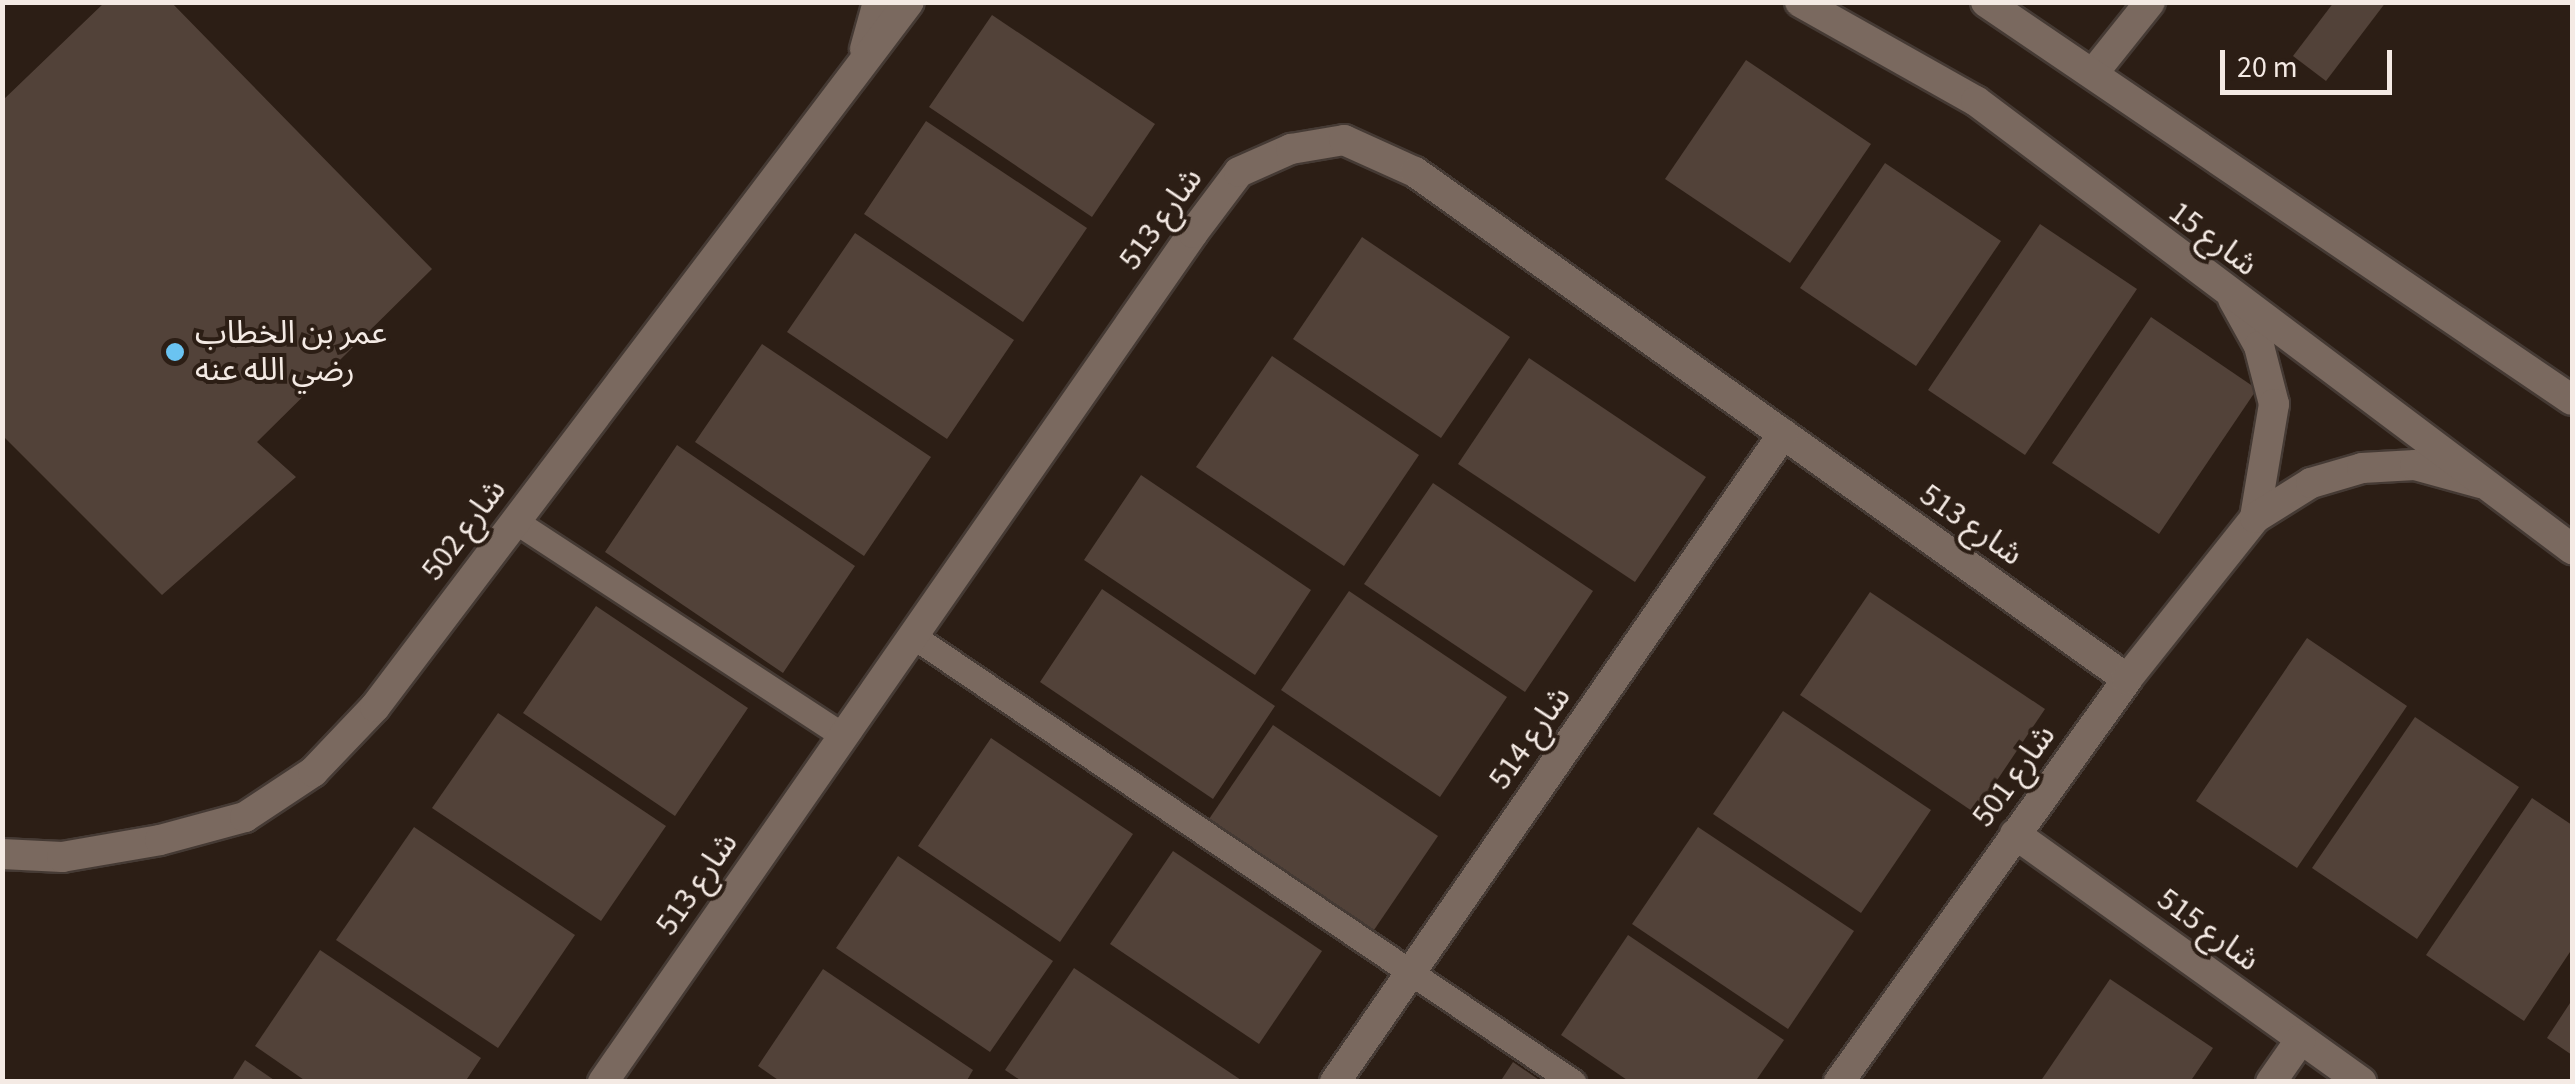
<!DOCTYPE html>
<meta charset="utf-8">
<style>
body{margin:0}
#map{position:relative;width:2575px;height:1084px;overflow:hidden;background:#2c1e15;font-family:"Source Sans 3","Noto Sans Arabic",sans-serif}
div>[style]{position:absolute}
.building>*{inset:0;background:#524239}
.roads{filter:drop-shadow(2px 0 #453a34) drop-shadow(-2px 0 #453a34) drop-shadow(0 2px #453a34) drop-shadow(0 -2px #453a34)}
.lane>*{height:25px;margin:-12.5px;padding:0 12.5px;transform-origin:12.5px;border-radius:12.5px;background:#7a695f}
.street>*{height:30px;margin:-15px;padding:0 15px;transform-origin:15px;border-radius:15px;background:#7a695f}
.secondary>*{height:30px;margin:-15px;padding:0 15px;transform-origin:15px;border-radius:15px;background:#7a695f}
.dots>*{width:28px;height:28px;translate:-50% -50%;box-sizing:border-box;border:5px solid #2c1e15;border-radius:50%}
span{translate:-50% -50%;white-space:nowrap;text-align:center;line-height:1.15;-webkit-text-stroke:8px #2c1e15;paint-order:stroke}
.street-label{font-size:32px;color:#f4eae4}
.poi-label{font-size:32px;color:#f4eae4}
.left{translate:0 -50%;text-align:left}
.frame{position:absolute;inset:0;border:5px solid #f4eae4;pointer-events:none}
.scale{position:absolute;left:2220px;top:50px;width:172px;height:45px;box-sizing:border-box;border:5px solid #f4eae4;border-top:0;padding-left:12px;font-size:30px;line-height:35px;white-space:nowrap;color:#f4eae4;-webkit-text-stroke:8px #2c1e15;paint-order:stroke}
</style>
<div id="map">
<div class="building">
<i style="clip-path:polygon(105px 2px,171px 2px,432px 269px,257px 442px,296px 477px,162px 595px,2px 435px,2px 101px)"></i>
<i style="clip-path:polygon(2334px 2px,2386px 2px,2326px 81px,2293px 56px)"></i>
<i style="clip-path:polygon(992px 15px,1155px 124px,1092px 217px,929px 107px)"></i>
<i style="clip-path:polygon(1746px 60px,1871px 144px,1790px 263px,1665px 179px)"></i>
<i style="clip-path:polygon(926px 121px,1087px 228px,1023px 322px,864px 214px)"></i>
<i style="clip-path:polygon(1885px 163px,2001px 241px,1916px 366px,1800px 288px)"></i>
<i style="clip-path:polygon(2040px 224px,2137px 289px,2025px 455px,1928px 390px)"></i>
<i style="clip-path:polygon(855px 233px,1014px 340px,947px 439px,787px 332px)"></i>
<i style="clip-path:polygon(1362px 237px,1510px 337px,1441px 438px,1293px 339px)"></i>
<i style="clip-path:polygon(2151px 317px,2257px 389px,2159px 534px,2052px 463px)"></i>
<i style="clip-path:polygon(762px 344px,931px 457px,864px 556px,695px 442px)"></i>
<i style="clip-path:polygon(1272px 356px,1419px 455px,1344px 566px,1196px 467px)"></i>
<i style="clip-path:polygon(1529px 358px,1706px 477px,1635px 582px,1458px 464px)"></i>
<i style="clip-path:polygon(677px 445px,855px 566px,783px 673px,605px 552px)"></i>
<i style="clip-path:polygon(1141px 475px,1311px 590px,1255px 675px,1084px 560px)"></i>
<i style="clip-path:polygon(1433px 483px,1593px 591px,1525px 692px,1364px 584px)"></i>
<i style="clip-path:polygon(1102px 589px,1275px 706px,1213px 799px,1040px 682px)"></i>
<i style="clip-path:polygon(1349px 591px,1507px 697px,1440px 797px,1281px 690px)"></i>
<i style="clip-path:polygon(1870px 592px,2045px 709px,1975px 813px,1800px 695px)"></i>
<i style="clip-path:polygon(596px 606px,748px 708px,675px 816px,523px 713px)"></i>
<i style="clip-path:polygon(2307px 638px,2407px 706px,2297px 868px,2196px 801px)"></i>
<i style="clip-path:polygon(1783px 711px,1931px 810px,1861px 913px,1713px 814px)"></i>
<i style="clip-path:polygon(498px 713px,666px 826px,601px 921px,432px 808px)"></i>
<i style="clip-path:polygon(2415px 717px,2519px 787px,2417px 939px,2312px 868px)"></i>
<i style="clip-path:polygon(1273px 725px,1438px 836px,1374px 930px,1209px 819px)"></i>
<i style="clip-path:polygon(991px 738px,1133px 834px,1060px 942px,918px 846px)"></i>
<i style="clip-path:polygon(2532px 798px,2572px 825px,2572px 949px,2524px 1021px,2426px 955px)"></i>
<i style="clip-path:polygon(414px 827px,575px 935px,498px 1048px,336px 940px)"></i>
<i style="clip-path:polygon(1698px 827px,1854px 931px,1788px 1029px,1632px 924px)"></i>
<i style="clip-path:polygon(1173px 851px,1322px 951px,1259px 1044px,1110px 944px)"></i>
<i style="clip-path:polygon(898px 856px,1053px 961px,990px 1052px,836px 948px)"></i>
<i style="clip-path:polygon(1628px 935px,1784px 1040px,1755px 1082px,1630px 1082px,1561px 1035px)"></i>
<i style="clip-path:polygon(320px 950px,481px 1058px,465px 1082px,307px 1082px,255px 1046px)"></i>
<i style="clip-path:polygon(1074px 968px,1244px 1082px,1023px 1082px,1005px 1070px)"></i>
<i style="clip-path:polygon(823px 969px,973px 1070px,966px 1082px,781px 1082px,758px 1066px)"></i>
<i style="clip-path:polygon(2110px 979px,2213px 1048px,2190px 1082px,2040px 1082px)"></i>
<i style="clip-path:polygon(2572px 1000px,2572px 1055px,2547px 1038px)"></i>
<i style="clip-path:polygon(245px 1060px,277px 1082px,231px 1082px)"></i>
<i style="clip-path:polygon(1513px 1062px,1542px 1082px,1500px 1082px)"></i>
</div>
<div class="roads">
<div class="lane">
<i style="left:515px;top:521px;width:392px;rotate:33.2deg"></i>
<i style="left:913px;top:636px;width:797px;rotate:34.05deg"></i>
</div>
<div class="street">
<i style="left:865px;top:49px;width:49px;rotate:-74.5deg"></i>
<i style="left:2095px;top:71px;width:88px;rotate:-51.4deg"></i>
<i style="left:2233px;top:299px;width:54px;rotate:61deg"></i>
<i style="left:2259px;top:346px;width:60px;rotate:75.5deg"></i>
<i style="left:2274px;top:404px;width:116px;rotate:99.5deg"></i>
<i style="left:2015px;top:834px;width:426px;rotate:35.6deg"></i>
<i style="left:2px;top:854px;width:60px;rotate:2.9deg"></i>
<i style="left:62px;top:857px;width:99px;rotate:-9.8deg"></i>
<i style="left:160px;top:840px;width:88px;rotate:-15.1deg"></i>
<i style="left:245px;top:817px;width:82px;rotate:-33.5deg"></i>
<i style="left:313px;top:772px;width:90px;rotate:-46.4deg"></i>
<i style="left:375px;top:707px;width:884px;rotate:-52.86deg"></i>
<i style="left:603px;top:1082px;width:1034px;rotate:-55.2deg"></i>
<i style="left:1193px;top:233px;width:76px;rotate:-53deg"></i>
<i style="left:1239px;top:172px;width:57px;rotate:-23.9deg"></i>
<i style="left:1291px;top:149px;width:54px;rotate:-9.6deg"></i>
<i style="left:1344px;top:140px;width:78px;rotate:24.3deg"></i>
<i style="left:1415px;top:172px;width:874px;rotate:35.45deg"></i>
<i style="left:1335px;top:1082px;width:788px;rotate:-55.34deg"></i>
<i style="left:1839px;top:1082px;width:495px;rotate:-54.4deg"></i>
<i style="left:2127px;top:679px;width:206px;rotate:-51.5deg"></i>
<i style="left:2255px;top:518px;width:66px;rotate:-32deg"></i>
<i style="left:2311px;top:483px;width:53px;rotate:-16.4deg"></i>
<i style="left:2362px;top:468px;width:53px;rotate:-3.2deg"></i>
<i style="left:2415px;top:465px;width:68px;rotate:15.3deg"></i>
<i style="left:2271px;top:1082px;width:52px;rotate:-55.1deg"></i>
</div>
<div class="secondary">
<i style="left:1800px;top:2px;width:202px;rotate:29.4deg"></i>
<i style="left:1976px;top:101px;width:746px;rotate:36.93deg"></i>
<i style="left:1986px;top:2px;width:708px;rotate:34.18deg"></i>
</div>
</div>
<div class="dots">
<i style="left:175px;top:352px;background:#6ac3f1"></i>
</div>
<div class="street-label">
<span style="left:1161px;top:219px;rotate:-54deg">شارع 513</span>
<span style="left:2213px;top:239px;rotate:37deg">شارع 15</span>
<span style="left:1971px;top:525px;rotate:35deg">شارع 513</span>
<span style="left:464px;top:530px;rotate:-53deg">شارع 502</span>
<span style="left:1530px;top:738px;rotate:-55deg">شارع 514</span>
<span style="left:2014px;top:776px;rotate:-54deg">شارع 501</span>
<span style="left:697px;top:884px;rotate:-55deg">شارع 513</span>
<span style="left:2208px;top:930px;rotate:36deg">شارع 515</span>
</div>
<div class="poi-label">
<span class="left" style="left:195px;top:352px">عمر بن الخطاب<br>رضي الله عنه</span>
</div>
<div class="frame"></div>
<div class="scale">20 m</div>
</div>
